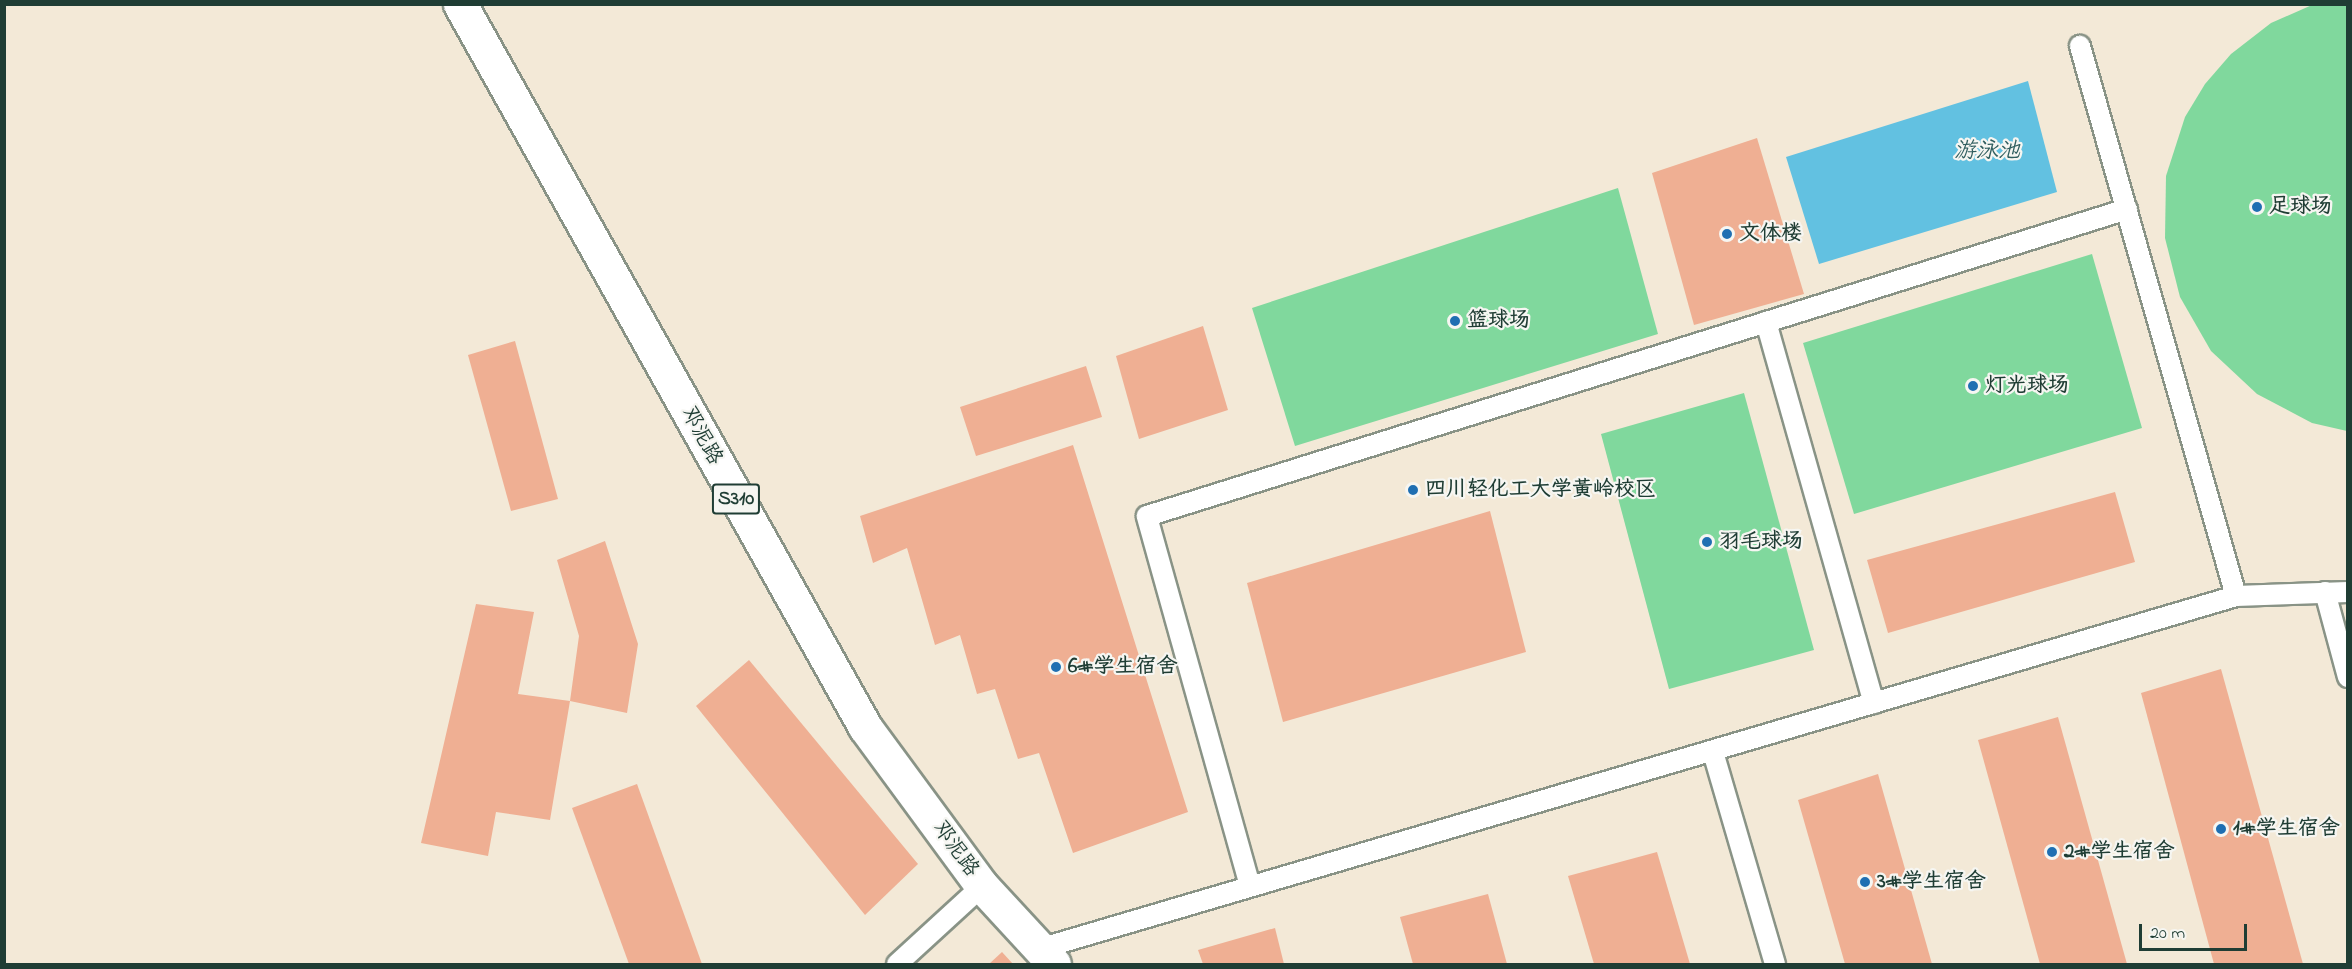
<!DOCTYPE html>
<meta charset="utf-8">
<style>
body{margin:0}
#map{position:relative;width:2352px;height:969px;overflow:hidden;background:#f3e9d7;font-family:"Indie Flower","LXGW WenKai TC",sans-serif}
div>[style]{position:absolute}
.green>*{inset:0;background:#80d89d}
.water>*{inset:0;background:#62c1e1}
.building>*{inset:0;background:#efaf93}
.roads{filter:drop-shadow(2px 0 #899386) drop-shadow(-2px 0 #899386) drop-shadow(0 2px #899386) drop-shadow(0 -2px #899386)}
.lane>*{height:20px;margin:-10px;padding:0 10px;transform-origin:10px;border-radius:10px;background:#fff}
.primary>*{height:33px;margin:-16.5px;padding:0 16.5px;transform-origin:16.5px;border-radius:16.5px;background:#fff}
.dots>*{width:16px;height:16px;translate:-50% -50%;box-sizing:border-box;border:3px solid #f6f6f2;border-radius:50%}
span{translate:-50% -50%;white-space:nowrap;text-align:center;line-height:1.15;-webkit-text-stroke:4.5px #f6f6f2;paint-order:stroke}
.shield-label span{padding:2px 4px;background:#f6f6f2;border:2px solid;border-radius:4px;-webkit-text-stroke-width:0}
.shield-label{font-size:20px;color:#1f3d34;font-weight:700}
.poi-label{font-size:21px;color:#1f3d34;font-weight:700}
.left{translate:0 -50%;text-align:left}
.street-label{font-size:21px;color:#1f3d34}
.water-label{font-size:22px;color:#305e5f;font-style:italic}
.frame{position:absolute;inset:0;border:6px solid #1f3d34;pointer-events:none}
.scale{position:absolute;left:2139px;top:924px;width:108px;height:27px;box-sizing:border-box;border:3px solid #1f3d34;border-top:0;padding-left:8px;font-size:18px;line-height:21px;white-space:nowrap;color:#1f3d34;-webkit-text-stroke:4px #f6f6f2;paint-order:stroke}
</style>
<div id="map">
<div class="green">
<i style="clip-path:polygon(2312px 5px,2347px 5px,2347px 431px,2312px 423px,2257px 394px,2211px 351px,2180px 297px,2165px 238px,2166px 176px,2185px 117px,2205px 84px,2231px 54px,2271px 23px)"></i>
<i style="clip-path:polygon(1618px 188px,1658px 334px,1295px 446px,1252px 308px)"></i>
<i style="clip-path:polygon(2092px 254px,2142px 428px,1854px 514px,1803px 343px)"></i>
<i style="clip-path:polygon(1744px 393px,1814px 650px,1669px 689px,1601px 434px)"></i>
</div>
<div class="water">
<i style="clip-path:polygon(2028px 81px,2057px 192px,1819px 264px,1786px 157px)"></i>
</div>
<div class="building">
<i style="clip-path:polygon(1757px 138px,1804px 294px,1694px 325px,1652px 173px)"></i>
<i style="clip-path:polygon(1203px 326px,1228px 410px,1139px 439px,1116px 356px)"></i>
<i style="clip-path:polygon(515px 341px,558px 499px,511px 511px,468px 355px)"></i>
<i style="clip-path:polygon(1086px 366px,1102px 417px,976px 456px,960px 407px)"></i>
<i style="clip-path:polygon(1073px 445px,1188px 812px,1073px 853px,1039px 753px,1018px 759px,995px 689px,977px 694px,960px 635px,935px 645px,907px 548px,873px 563px,860px 516px)"></i>
<i style="clip-path:polygon(2115px 492px,2135px 562px,1888px 633px,1867px 560px)"></i>
<i style="clip-path:polygon(1490px 511px,1526px 652px,1283px 722px,1247px 583px)"></i>
<i style="clip-path:polygon(605px 541px,638px 644px,627px 713px,570px 701px,579px 636px,557px 560px)"></i>
<i style="clip-path:polygon(476px 604px,534px 612px,518px 694px,570px 701px,550px 820px,496px 812px,488px 856px,421px 843px)"></i>
<i style="clip-path:polygon(749px 660px,918px 864px,865px 915px,696px 706px)"></i>
<i style="clip-path:polygon(2221px 669px,2303px 964px,2214px 964px,2141px 693px)"></i>
<i style="clip-path:polygon(2058px 717px,2127px 964px,2040px 964px,1978px 740px)"></i>
<i style="clip-path:polygon(1878px 774px,1932px 964px,1845px 964px,1798px 800px)"></i>
<i style="clip-path:polygon(637px 784px,702px 964px,629px 964px,572px 808px)"></i>
<i style="clip-path:polygon(1657px 852px,1690px 964px,1594px 964px,1568px 876px)"></i>
<i style="clip-path:polygon(1488px 894px,1507px 964px,1413px 964px,1400px 917px)"></i>
<i style="clip-path:polygon(1275px 928px,1284px 964px,1203px 964px,1198px 950px)"></i>
<i style="clip-path:polygon(1002px 952px,1013px 964px,989px 964px)"></i>
</div>
<div class="roads">
<div class="lane">
<i style="left:1766px;top:322px;width:396px;rotate:74.2deg"></i>
<i style="left:2325px;top:592px;width:88px;rotate:74.9deg"></i>
<i style="left:2236px;top:596px;width:112px;rotate:-2deg"></i>
<i style="left:1713px;top:752px;width:221px;rotate:73.7deg"></i>
<i style="left:1250px;top:886px;width:384px;rotate:-105.6deg"></i>
<i style="left:1147px;top:516px;width:1027px;rotate:-17.39deg"></i>
<i style="left:1039px;top:949px;width:1248px;rotate:-16.43deg"></i>
<i style="left:2236px;top:596px;width:572px;rotate:-105.84deg"></i>
<i style="left:897px;top:964px;width:115px;rotate:-42.5deg"></i>
</div>
<div class="primary">
<i style="left:460px;top:4px;width:829px;rotate:60.74deg"></i>
<i style="left:865px;top:727px;width:197px;rotate:53.7deg"></i>
<i style="left:982px;top:886px;width:106px;rotate:47.3deg"></i>
</div>
</div>
<div class="dots">
<i style="left:2257px;top:207px;background:#1f6fb2"></i>
<i style="left:1727px;top:234px;background:#1f6fb2"></i>
<i style="left:1455px;top:321px;background:#1f6fb2"></i>
<i style="left:1973px;top:386px;background:#1f6fb2"></i>
<i style="left:1413px;top:490px;background:#1f6fb2"></i>
<i style="left:1707px;top:542px;background:#1f6fb2"></i>
<i style="left:1056px;top:667px;background:#1f6fb2"></i>
<i style="left:2221px;top:829px;background:#1f6fb2"></i>
<i style="left:2052px;top:852px;background:#1f6fb2"></i>
<i style="left:1865px;top:882px;background:#1f6fb2"></i>
</div>
<div class="shield-label">
<span style="left:736px;top:499px">S310</span>
</div>
<div class="poi-label">
<span class="left" style="left:2269px;top:207px">足球场</span>
<span class="left" style="left:1739px;top:234px">文体楼</span>
<span class="left" style="left:1467px;top:321px">篮球场</span>
<span class="left" style="left:1985px;top:386px">灯光球场</span>
<span class="left" style="left:1425px;top:490px">四川轻化工大学黄岭校区</span>
<span class="left" style="left:1719px;top:542px">羽毛球场</span>
<span class="left" style="left:1068px;top:667px">6#学生宿舍</span>
<span class="left" style="left:2233px;top:829px">1#学生宿舍</span>
<span class="left" style="left:2064px;top:852px">2#学生宿舍</span>
<span class="left" style="left:1877px;top:882px">3#学生宿舍</span>
</div>
<div class="street-label">
<span style="left:701px;top:436px;rotate:61deg">邓泥路</span>
<span style="left:955px;top:849px;rotate:54deg">邓泥路</span>
</div>
<div class="water-label">
<span style="left:1987px;top:153px">游泳池</span>
</div>
<div class="frame"></div>
<div class="scale">20 m</div>
</div>
